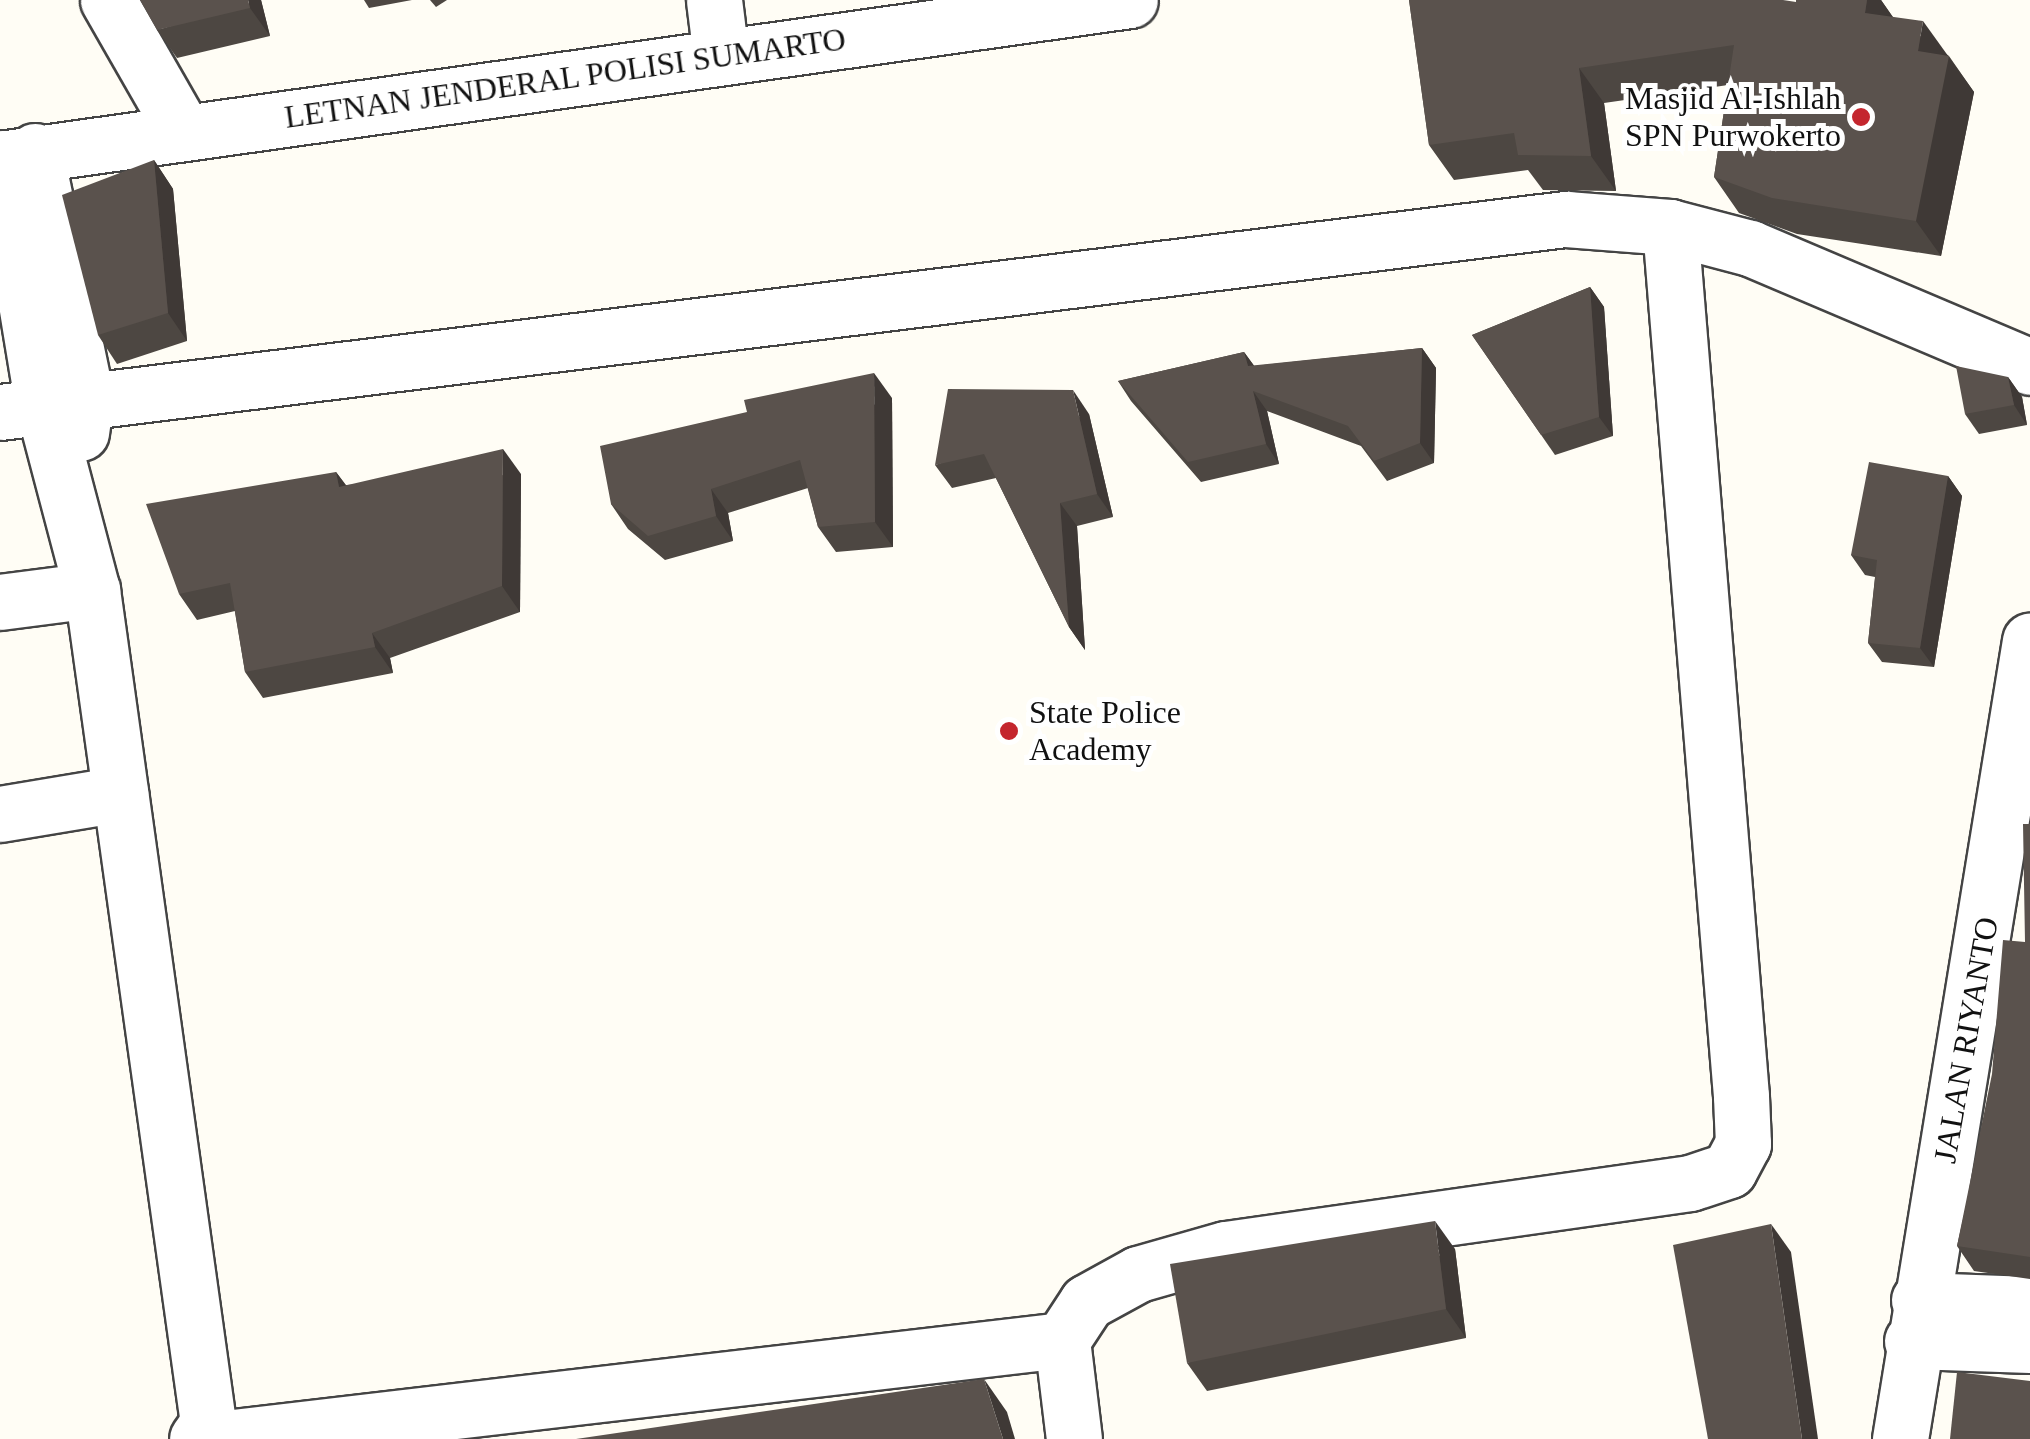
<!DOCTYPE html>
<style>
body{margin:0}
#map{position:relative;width:2030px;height:1439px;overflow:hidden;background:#fffdf5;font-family:"Times New Roman",serif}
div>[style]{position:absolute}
.roads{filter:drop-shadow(2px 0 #444) drop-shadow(-2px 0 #444) drop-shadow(0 2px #444) drop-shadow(0 -2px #444)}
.minor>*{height:55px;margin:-27.5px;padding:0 27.5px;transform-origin:27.5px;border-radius:27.5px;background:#fff}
.wall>*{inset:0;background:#4d4742}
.shaded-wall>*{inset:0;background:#3f3936}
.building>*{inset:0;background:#5a524d}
.dots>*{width:28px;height:28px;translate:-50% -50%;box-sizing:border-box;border:5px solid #fff;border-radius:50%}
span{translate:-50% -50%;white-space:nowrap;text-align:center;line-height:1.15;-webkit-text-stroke:10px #fff;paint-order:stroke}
.street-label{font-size:32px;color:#111}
.poi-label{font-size:32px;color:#111}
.right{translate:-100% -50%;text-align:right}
.left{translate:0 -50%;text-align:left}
</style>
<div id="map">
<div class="roads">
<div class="minor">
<i style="left:108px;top:0;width:151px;rotate:60.2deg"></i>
<i style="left:714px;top:0;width:57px;rotate:83deg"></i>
<i style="left:35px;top:151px;width:251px;rotate:78.3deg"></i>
<i style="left:86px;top:397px;width:36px;rotate:98deg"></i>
<i style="left:2px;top:158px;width:250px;rotate:80.6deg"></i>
<i style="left:43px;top:405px;width:191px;rotate:75.2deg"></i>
<i style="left:92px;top:590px;width:841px;rotate:82.07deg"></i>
<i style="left:208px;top:1423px;width:19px;rotate:125deg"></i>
<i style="left:0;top:159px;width:1141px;rotate:-8.01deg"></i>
<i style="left:0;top:412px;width:1578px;rotate:-7.03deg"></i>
<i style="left:1566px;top:219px;width:104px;rotate:4.4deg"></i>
<i style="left:1670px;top:227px;width:83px;rotate:14.7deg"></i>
<i style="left:1750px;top:248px;width:304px;rotate:23deg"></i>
<i style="left:0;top:602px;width:93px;rotate:-7.4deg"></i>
<i style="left:0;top:814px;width:122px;rotate:-9.5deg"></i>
<i style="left:1919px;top:1300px;width:111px;rotate:2.1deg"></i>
<i style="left:1062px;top:1340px;width:100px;rotate:83.1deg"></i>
<i style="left:1912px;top:1341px;width:118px;rotate:1.9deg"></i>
<i style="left:216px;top:1439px;width:852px;rotate:-6.67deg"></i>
<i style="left:1062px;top:1340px;width:45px;rotate:-56.7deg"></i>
<i style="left:1087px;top:1302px;width:58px;rotate:-28.8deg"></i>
<i style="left:1138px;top:1274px;width:91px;rotate:-15.9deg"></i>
<i style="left:1226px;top:1249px;width:469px;rotate:-8.1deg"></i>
<i style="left:1690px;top:1183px;width:41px;rotate:-18.4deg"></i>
<i style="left:1729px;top:1170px;width:30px;rotate:-62deg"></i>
<i style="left:1743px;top:1144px;width:48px;rotate:-92.4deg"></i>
<i style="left:1741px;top:1096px;width:872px;rotate:-94.67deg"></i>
<i style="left:1900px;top:1439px;width:809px;rotate:-80.75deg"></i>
</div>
</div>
<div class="wall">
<i style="clip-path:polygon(261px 0,270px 36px,177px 58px,157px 30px)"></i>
<i style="clip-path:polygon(364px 0,412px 0,369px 8px)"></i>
<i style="clip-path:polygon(430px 0,447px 0,436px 7px)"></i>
<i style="clip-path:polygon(1409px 0,1796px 2px,1796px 0,1881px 0,1893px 17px,1949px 56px,1974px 92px,1941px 256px,1797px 234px,1739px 213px,1714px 177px,1728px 85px,1604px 103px,1616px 191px,1543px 190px,1528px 170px,1454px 180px,1429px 145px)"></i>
<i style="clip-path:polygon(154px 160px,173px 189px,187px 341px,117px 364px,98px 335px)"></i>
<i style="clip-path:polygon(1590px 287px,1604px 307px,1613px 436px,1555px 455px,1472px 335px)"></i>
<i style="clip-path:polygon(1422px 348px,1436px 368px,1434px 463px,1387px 481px,1361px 446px,1267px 411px,1279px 464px,1201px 482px,1131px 401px,1118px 381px,1244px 352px,1254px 366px)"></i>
<i style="clip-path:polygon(2008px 377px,2022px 397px,2027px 425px,1979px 434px,1965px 414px)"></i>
<i style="clip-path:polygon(892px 398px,893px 547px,836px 552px,818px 527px,808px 488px,728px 513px,733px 541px,665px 560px,628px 529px,611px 504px)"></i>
<i style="clip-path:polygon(1089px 414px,1113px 517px,1077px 526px,1085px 650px,1069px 627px,996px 478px,952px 488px,935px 465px)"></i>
<i style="clip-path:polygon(336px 472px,346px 485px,521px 474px,520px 612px,390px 658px,393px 673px,263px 698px,245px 672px,235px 611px,197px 620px,179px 594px)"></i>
<i style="clip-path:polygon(1948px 476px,1962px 496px,1934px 667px,1882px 662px,1868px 643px,1875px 577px,1865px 575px,1851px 555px)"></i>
<i style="clip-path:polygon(2030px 824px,2030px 1279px,1974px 1271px,1957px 1246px,2025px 942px)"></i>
<i style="clip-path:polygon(1455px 1249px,1466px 1338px,1207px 1391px,1187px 1363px)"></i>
</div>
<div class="shaded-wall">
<i style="clip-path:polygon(248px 0,261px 0,270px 36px,250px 8px)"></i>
<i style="clip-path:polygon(1867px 0,1881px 0,1894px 19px,1865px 13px)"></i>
<i style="clip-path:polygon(1923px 21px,1974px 92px,1941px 256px,1916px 221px,1918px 51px)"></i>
<i style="clip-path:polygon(1579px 68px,1604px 103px,1616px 191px,1591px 156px)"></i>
<i style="clip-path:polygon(154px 160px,173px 189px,187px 341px,168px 313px)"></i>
<i style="clip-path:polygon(1590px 287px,1604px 307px,1613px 436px,1599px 417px)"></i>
<i style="clip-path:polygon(1422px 348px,1436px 368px,1434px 463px,1420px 443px)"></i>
<i style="clip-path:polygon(1244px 352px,1258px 371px,1248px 366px)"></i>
<i style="clip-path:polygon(874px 373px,892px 398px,893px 547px,875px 522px)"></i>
<i style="clip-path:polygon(2008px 377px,2022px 397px,2027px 425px,2014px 405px)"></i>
<i style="clip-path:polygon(1073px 390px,1089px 414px,1113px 517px,1097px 494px)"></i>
<i style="clip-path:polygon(1253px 391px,1267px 411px,1279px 464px,1266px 444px)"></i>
<i style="clip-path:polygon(503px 449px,521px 474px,520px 612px,502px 586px)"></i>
<i style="clip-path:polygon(336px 472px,354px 497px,339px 487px)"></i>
<i style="clip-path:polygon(1948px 476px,1962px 496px,1934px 667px,1920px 648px)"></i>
<i style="clip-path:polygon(711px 489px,728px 513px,733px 541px,716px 516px)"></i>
<i style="clip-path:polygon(1060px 503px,1077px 526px,1085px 650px,1069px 627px)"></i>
<i style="clip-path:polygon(372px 633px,390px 658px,393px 673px,375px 647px)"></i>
<i style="clip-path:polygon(1435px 1221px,1455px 1249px,1466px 1338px,1446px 1309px)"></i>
<i style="clip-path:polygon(1771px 1224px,1791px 1252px,1818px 1439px,1802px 1439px)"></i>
<i style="clip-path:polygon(984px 1379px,1007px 1412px,1015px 1439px,1003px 1439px)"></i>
</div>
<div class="building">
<i style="clip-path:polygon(140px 0,248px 0,250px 8px,157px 30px)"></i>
<i style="clip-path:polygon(1409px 0,1783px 0,1796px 2px,1796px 0,1867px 0,1865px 13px,1923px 21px,1918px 51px,1949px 56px,1916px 221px,1772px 198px,1714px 177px,1734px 45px,1579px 68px,1591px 156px,1518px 155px,1514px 133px,1429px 145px)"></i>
<i style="clip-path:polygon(154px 160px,168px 313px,98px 335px,62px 195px)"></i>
<i style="clip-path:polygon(1590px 287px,1599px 417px,1541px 435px,1472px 335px)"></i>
<i style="clip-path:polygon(1422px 348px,1420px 443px,1374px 461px,1348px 426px,1253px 391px,1266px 444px,1188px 462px,1118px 381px,1244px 352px,1248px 366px)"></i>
<i style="clip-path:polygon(1956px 366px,2008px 377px,2014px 405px,1965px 414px)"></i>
<i style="clip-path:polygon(874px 373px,875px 522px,818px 527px,800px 460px,711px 489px,716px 516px,648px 536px,611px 504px,600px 446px,747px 412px,744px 400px)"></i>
<i style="clip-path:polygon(948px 389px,1073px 390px,1097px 494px,1060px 503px,1069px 627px,984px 454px,935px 465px)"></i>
<i style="clip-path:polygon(503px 449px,502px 586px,372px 633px,375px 647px,245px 672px,230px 583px,179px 594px,146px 504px,336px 472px,339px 487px)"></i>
<i style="clip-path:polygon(1869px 462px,1948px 476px,1920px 648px,1868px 643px,1877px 560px,1851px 555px)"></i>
<i style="clip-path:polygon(2023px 824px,2030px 824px,2030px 1257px,1957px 1246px,1992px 1074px,2003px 940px,2025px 942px)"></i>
<i style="clip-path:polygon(1435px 1221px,1446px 1309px,1187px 1363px,1170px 1264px)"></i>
<i style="clip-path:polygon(1771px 1224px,1802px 1439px,1708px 1439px,1673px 1245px)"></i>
<i style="clip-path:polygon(1957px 1372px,2030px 1381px,2030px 1439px,1950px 1439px)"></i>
<i style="clip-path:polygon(984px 1379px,1003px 1439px,576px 1439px)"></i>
</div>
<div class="dots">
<i style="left:1861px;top:117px;background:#c4262e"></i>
<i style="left:1009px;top:731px;background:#c4262e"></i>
</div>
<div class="street-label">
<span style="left:565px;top:78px;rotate:-8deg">LETNAN JENDERAL POLISI SUMARTO</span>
<span style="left:1966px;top:1040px;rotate:-80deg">JALAN RIYANTO</span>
</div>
<div class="poi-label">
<span class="right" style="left:1841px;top:117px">Masjid Al-Ishlah<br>SPN Purwokerto</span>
<span class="left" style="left:1029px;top:731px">State Police<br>Academy</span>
</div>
</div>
